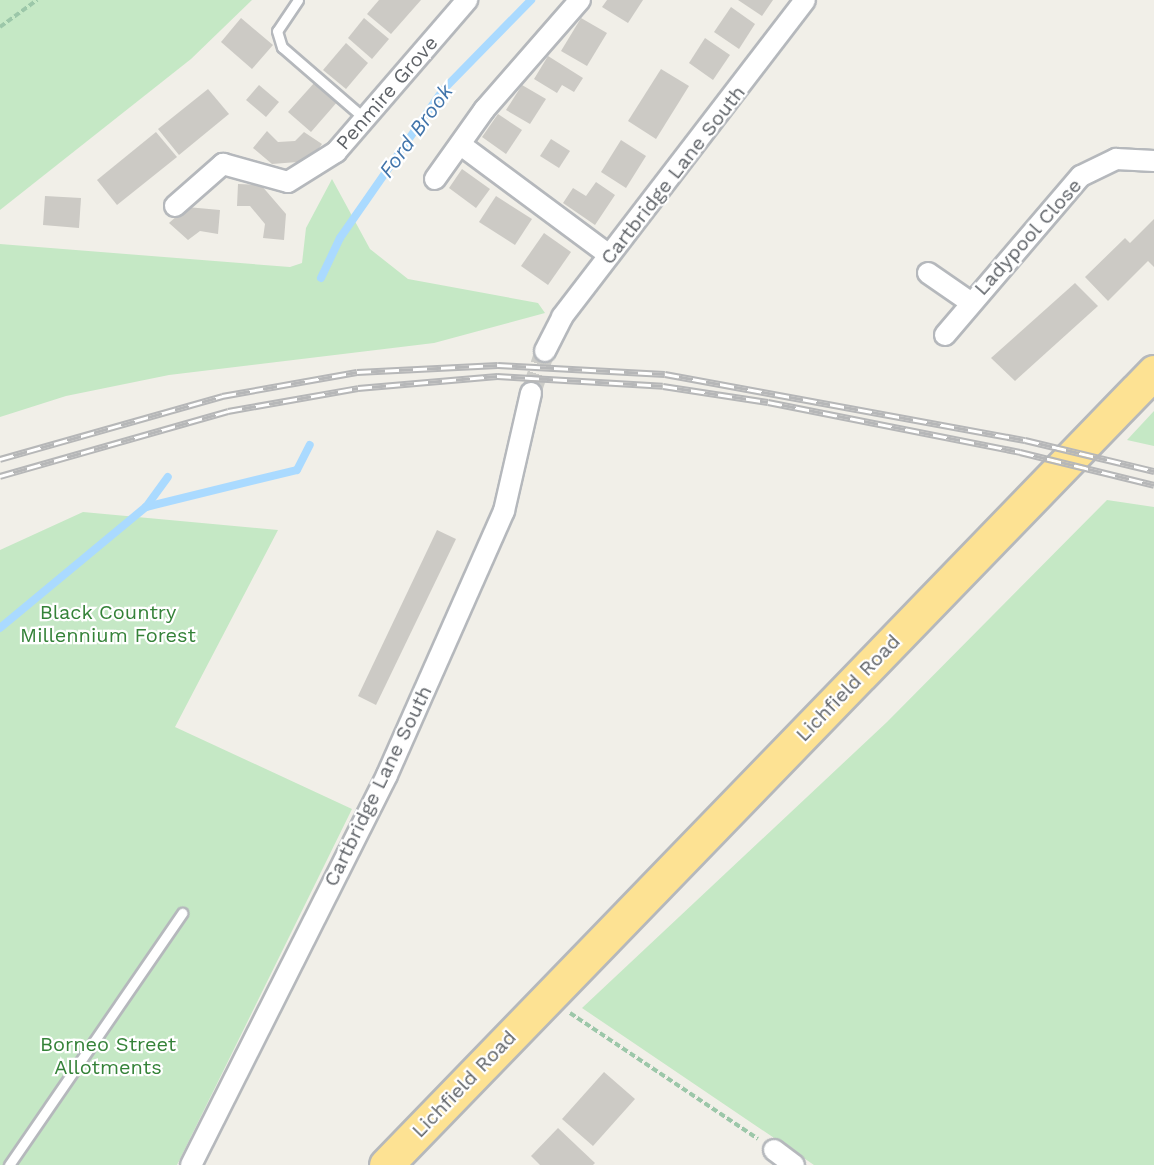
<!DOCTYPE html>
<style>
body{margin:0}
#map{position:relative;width:1154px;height:1165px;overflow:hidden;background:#f1efe8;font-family:"Work Sans",sans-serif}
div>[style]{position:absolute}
.green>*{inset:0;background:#c5e8c5}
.stream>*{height:8px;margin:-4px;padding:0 4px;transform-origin:4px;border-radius:4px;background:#aadaff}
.building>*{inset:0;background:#cccac5}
.street-tunnel>*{height:20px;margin-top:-10px;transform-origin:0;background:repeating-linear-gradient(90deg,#ccccc8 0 20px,transparent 0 30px)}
.path>*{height:4px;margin-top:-2px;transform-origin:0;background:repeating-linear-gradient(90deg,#9cc7a9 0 6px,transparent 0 9px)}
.roads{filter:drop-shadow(2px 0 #b5b8bc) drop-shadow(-2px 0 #b5b8bc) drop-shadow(0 2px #b5b8bc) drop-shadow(0 -2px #b5b8bc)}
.lane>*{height:9px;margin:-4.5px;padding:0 4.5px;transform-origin:4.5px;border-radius:4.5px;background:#fff}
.street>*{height:20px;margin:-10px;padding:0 10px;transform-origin:10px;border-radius:10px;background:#fff}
.highway>*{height:33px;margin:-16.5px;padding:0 16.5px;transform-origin:16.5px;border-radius:16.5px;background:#fde293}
.rail>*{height:7px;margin-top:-3.5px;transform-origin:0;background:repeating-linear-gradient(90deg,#fff 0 14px,#b6b7b8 0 28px);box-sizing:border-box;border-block:2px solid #b6b7b8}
span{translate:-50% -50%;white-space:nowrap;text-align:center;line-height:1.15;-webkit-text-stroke:4.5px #fff;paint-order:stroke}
.street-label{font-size:20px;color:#5f6368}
.park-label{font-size:20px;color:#348238}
.water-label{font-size:21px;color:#4174aa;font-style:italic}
</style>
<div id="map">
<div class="green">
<i style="clip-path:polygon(0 0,252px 0,191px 59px,0 210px)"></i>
<i style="clip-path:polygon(332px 179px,370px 249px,408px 279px,538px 303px,545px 313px,434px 343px,169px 375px,66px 396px,0 417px,0 244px,290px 267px,302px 263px,306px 228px)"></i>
<i style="clip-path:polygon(1154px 411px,1154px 446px,1127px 440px)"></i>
<i style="clip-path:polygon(1107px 500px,1154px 507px,1154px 1165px,814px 1165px,582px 1008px,887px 722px)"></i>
<i style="clip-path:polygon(83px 512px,278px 530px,175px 727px,352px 809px,177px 1165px,0 1165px,0 550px)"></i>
</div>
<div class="stream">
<i style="left:321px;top:278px;width:44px;rotate:-64.6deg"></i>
<i style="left:340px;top:238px;width:180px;rotate:-55.2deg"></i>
<i style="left:443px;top:90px;width:126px;rotate:-45.6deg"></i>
<i style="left:146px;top:507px;width:155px;rotate:-13.8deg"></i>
<i style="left:297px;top:470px;width:28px;rotate:-63deg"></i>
<i style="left:0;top:628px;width:190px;rotate:-39.7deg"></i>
<i style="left:146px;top:507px;width:37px;rotate:-54deg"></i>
</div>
<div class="building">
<i style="clip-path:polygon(379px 0,421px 0,391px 34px,367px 14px)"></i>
<i style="clip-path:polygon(607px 0,643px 0,628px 23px,602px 7px)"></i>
<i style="clip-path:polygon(738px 0,773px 0,762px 16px)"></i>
<i style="clip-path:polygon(731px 7px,755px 24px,739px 49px,714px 32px)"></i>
<i style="clip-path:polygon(241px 18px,273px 45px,252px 69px,221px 42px)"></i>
<i style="clip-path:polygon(364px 18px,389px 39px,372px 59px,348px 38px)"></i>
<i style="clip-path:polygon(581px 18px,607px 33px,587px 66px,561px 51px)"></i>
<i style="clip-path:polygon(705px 38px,730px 55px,713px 80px,689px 63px)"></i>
<i style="clip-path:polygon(346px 43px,368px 63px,346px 89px,323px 70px)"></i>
<i style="clip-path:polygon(548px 56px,583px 78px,574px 92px,562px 85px,557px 93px,534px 79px)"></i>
<i style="clip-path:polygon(661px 69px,689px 86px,656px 139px,628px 121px)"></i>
<i style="clip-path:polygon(315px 82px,338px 101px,311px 132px,288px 112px)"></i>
<i style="clip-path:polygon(259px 85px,279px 102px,266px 117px,246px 100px)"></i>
<i style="clip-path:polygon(522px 85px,546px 99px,530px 124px,506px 110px)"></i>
<i style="clip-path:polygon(208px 89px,229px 114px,179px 155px,158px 129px)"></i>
<i style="clip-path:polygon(498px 114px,522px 130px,506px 154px,482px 137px)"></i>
<i style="clip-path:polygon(267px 131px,278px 142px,295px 141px,304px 132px,322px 144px,310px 161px,272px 164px,253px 148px)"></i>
<i style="clip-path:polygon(156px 132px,177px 157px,117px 205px,97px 180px)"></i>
<i style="clip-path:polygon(551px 139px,570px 151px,559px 168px,540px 156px)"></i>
<i style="clip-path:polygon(621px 140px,646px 156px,626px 188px,601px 172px)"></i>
<i style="clip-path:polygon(462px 169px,490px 189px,476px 208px,449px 188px)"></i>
<i style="clip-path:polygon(596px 182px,615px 195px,595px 225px,563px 203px,573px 188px,586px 196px)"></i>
<i style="clip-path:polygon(238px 184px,261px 185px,286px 214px,284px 240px,263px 238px,265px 224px,250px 206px,237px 206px)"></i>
<i style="clip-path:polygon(45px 196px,81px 198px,79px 228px,43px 225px)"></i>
<i style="clip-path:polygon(496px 196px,532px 219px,515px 245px,479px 222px)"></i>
<i style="clip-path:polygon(187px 207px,220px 210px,218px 234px,200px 231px,188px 240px,169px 223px)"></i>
<i style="clip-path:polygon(1154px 219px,1154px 267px,1148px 261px,1108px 301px,1085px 277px,1125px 238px,1130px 243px)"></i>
<i style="clip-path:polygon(544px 233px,571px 252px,548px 285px,521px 266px)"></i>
<i style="clip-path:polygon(1075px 283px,1098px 306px,1015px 381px,991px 358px)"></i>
<i style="clip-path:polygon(437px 530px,456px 539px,376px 705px,358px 696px)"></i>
<i style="clip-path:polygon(604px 1072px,635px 1099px,593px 1146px,562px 1119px)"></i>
<i style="clip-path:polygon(558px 1128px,595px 1163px,593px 1165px,540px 1165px,531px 1156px)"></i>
</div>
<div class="street-tunnel">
<i style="left:531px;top:393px;width:44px;rotate:-71.6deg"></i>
</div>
<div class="path">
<i style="left:0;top:27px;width:46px;rotate:-36.1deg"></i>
<i style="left:570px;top:1013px;width:226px;rotate:33.8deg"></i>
</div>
<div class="roads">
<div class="lane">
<i style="left:298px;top:0;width:37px;rotate:124deg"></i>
<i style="left:277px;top:31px;width:17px;rotate:73deg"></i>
<i style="left:282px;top:47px;width:110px;rotate:40.9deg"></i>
<i style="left:9px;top:1165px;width:306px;rotate:-55.5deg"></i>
</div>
<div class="street">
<i style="left:461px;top:145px;width:184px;rotate:36.6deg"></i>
<i style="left:435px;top:179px;width:85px;rotate:-54.6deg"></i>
<i style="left:484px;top:110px;width:146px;rotate:-48.9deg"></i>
<i style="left:175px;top:206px;width:64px;rotate:-41.2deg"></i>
<i style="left:223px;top:164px;width:67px;rotate:15.5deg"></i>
<i style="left:288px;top:182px;width:57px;rotate:-32deg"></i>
<i style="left:336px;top:152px;width:201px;rotate:-49.2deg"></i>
<i style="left:928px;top:273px;width:51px;rotate:34.6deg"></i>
<i style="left:945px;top:335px;width:209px;rotate:-49.5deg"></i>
<i style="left:1081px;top:176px;width:39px;rotate:-26deg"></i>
<i style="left:1116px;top:159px;width:38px;rotate:3deg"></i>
<i style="left:545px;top:351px;width:38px;rotate:-63deg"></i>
<i style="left:562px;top:317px;width:399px;rotate:-52.5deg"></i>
<i style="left:774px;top:1150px;width:25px;rotate:37deg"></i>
<i style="left:191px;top:1165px;width:436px;rotate:-63.3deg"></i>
<i style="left:387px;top:775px;width:289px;rotate:-66.1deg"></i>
<i style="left:504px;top:511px;width:121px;rotate:-77.1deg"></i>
</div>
<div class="highway">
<i style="left:386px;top:1165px;width:1104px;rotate:-45.92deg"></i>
</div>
</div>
<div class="rail">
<i style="left:0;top:459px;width:231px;rotate:-15.8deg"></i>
<i style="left:222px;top:396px;width:137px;rotate:-10.1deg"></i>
<i style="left:357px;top:372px;width:141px;rotate:-2.8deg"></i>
<i style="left:498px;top:365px;width:167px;rotate:3.1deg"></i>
<i style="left:665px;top:374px;width:366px;rotate:10.4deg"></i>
<i style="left:1025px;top:440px;width:133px;rotate:13.5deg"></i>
<i style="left:0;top:476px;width:237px;rotate:-15.9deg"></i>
<i style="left:228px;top:411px;width:132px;rotate:-10deg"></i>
<i style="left:358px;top:388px;width:140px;rotate:-4.9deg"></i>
<i style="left:497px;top:376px;width:166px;rotate:3.4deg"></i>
<i style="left:663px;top:386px;width:106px;rotate:8.7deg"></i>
<i style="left:768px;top:402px;width:257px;rotate:11.2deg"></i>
<i style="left:1020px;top:452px;width:138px;rotate:13.8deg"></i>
</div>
<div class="street-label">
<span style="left:387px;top:93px;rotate:-49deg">Penmire Grove</span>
<span style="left:673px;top:175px;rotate:-52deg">Cartbridge Lane South</span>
<span style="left:1028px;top:237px;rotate:-48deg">Ladypool Close</span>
<span style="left:848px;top:688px;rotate:-46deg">Lichfield Road</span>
<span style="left:378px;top:786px;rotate:-64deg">Cartbridge Lane South</span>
<span style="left:464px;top:1084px;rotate:-46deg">Lichfield Road</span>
</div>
<div class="park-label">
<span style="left:108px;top:624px">Black Country<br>Millennium Forest</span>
<span style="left:108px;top:1056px">Borneo Street<br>Allotments</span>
</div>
<div class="water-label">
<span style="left:416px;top:131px;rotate:-54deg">Ford Brook</span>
</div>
</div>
